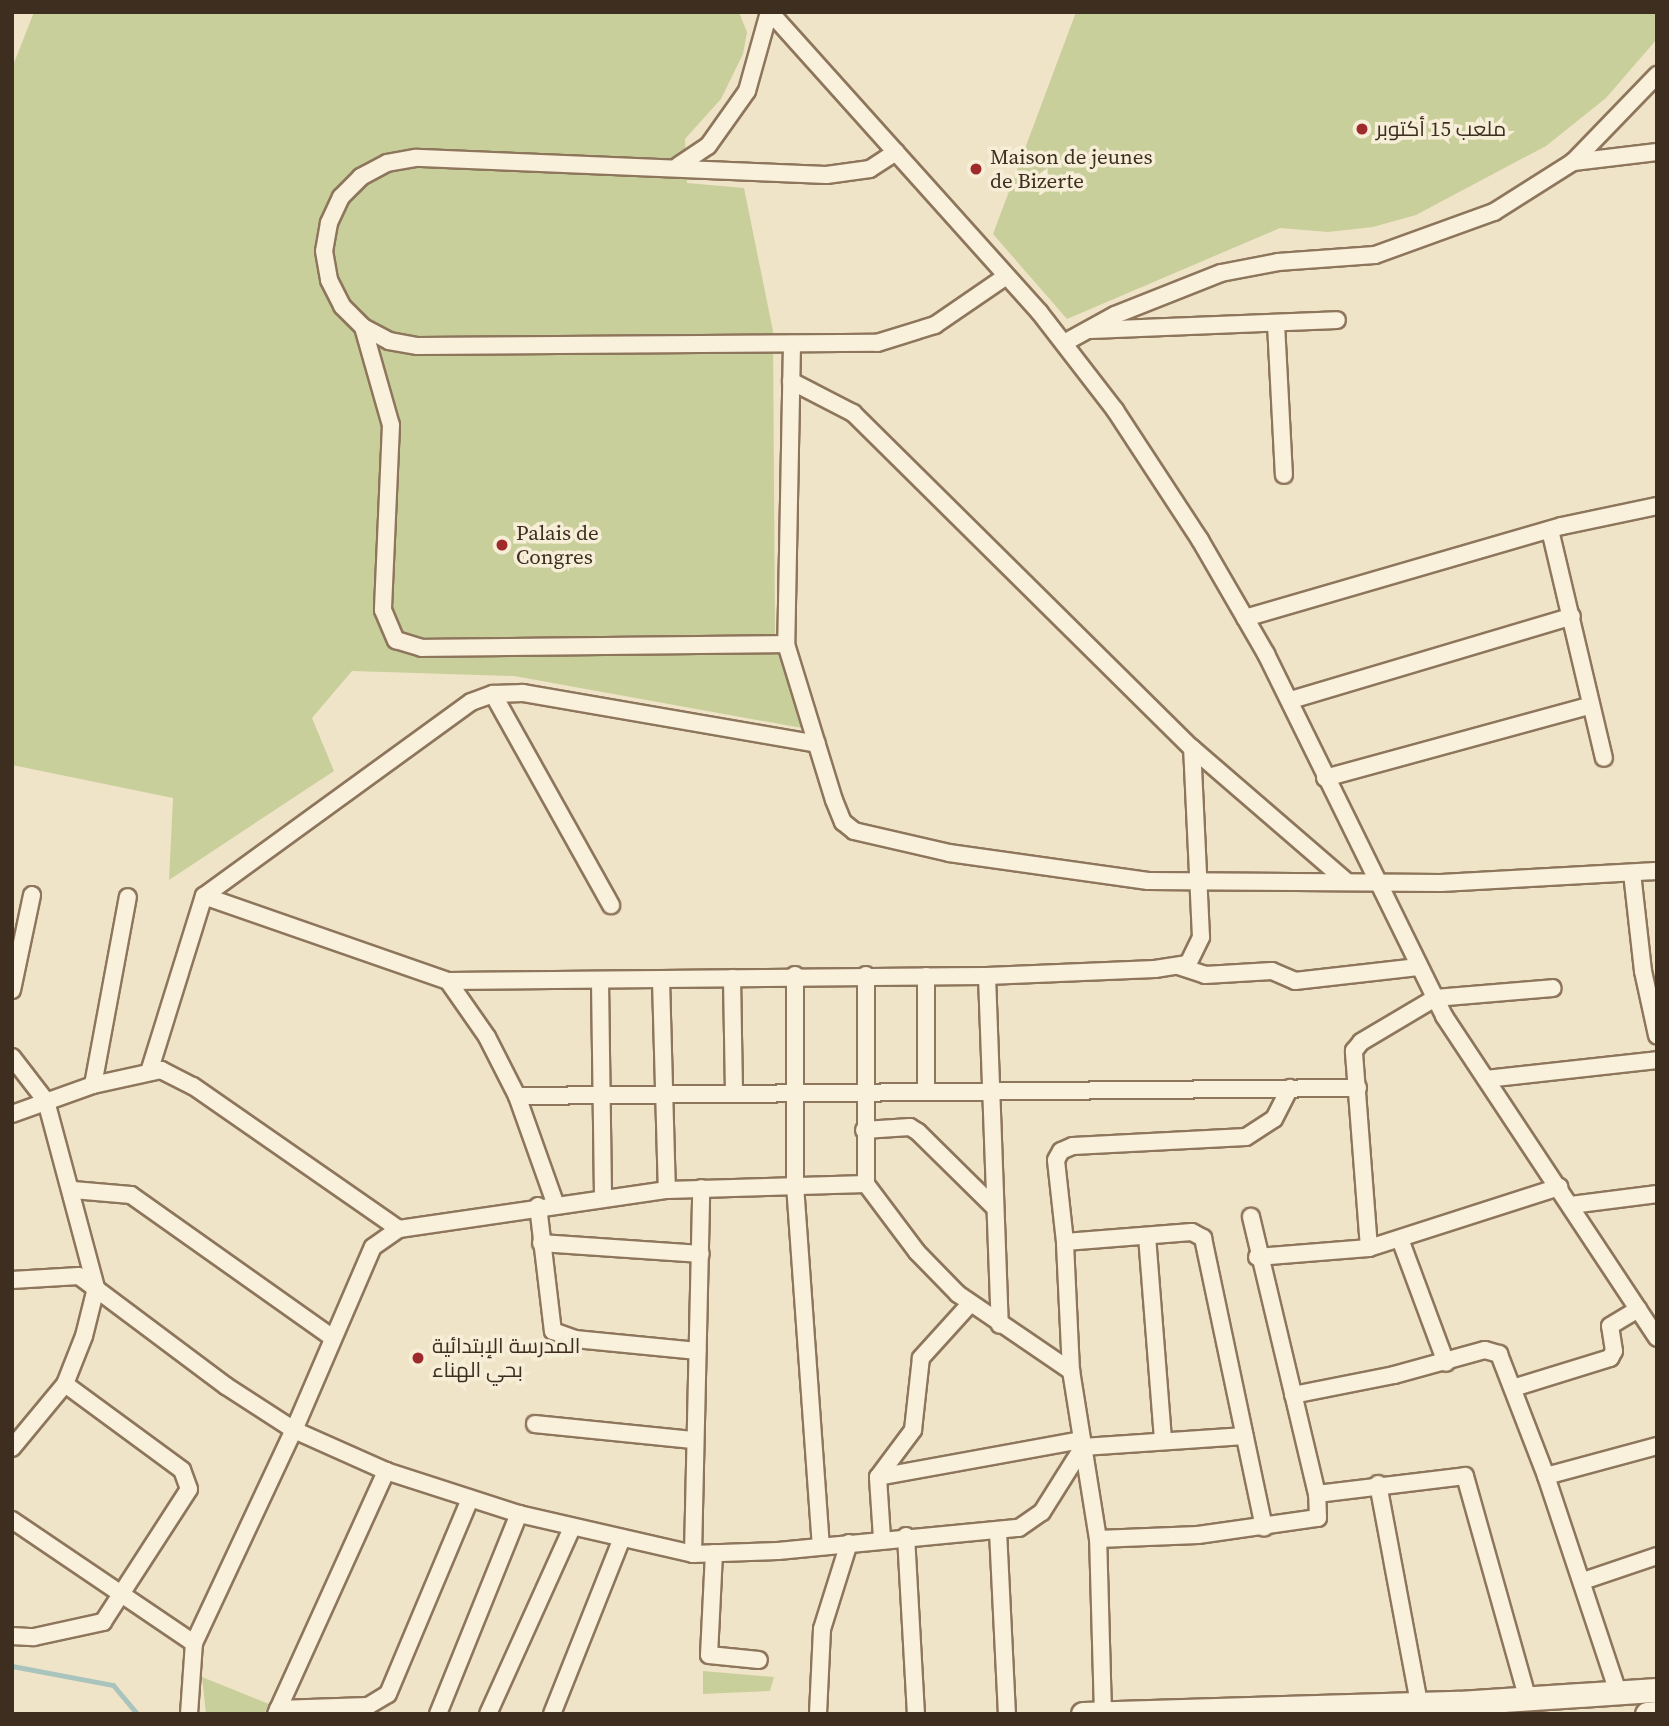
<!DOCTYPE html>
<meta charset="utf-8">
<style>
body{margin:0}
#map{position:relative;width:1669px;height:1726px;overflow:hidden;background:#f0e4c8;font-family:"Source Serif 4",Cairo,serif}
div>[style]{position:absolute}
.green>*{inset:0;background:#c9cf9b}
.stream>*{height:5px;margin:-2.5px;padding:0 2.5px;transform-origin:2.5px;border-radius:2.5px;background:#a9c4bc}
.roads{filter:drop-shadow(2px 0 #8d765c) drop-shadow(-2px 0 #8d765c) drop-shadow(0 2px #8d765c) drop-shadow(0 -2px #8d765c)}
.minor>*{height:16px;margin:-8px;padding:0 8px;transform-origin:8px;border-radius:8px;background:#faf1dc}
.secondary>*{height:23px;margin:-11.5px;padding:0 11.5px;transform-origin:11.5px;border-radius:11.5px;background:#faf1dc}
.dots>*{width:19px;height:19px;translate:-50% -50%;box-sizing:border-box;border:4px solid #f7eed8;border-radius:50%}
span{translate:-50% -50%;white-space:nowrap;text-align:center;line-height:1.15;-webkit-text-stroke:7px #f7eed8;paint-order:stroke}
.poi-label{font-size:21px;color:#3d2e20}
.left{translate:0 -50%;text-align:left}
.frame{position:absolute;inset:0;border:14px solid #3d2e20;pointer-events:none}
</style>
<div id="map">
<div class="green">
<i style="clip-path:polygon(34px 12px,739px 12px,747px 32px,743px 54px,721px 99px,685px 139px,687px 183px,744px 188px,773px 331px,775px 635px,802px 728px,514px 676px,352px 671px,312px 718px,334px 771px,169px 880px,173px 798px,12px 765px,12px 68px)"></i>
<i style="clip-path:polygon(1076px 12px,1657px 12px,1657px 39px,1606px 98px,1546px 146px,1416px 215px,1373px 227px,1328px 232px,1280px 228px,1067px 319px,993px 234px)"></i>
<i style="clip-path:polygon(703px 1671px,774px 1677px,770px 1691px,703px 1694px)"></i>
<i style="clip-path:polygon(202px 1677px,269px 1704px,264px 1714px,206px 1714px)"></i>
</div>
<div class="stream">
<i style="left:12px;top:1666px;width:103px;rotate:10.7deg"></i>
<i style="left:113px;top:1685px;width:38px;rotate:50deg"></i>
</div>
<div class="roads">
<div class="minor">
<i style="left:770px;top:12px;width:404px;rotate:48.1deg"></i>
<i style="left:1040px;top:313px;width:123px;rotate:52.3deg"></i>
<i style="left:1115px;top:410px;width:155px;rotate:56.8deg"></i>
<i style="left:1200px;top:540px;width:132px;rotate:59.9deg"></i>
<i style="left:1266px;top:654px;width:403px;rotate:63.8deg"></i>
<i style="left:1444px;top:1016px;width:386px;rotate:56.5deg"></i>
<i style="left:896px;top:152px;width:31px;rotate:147deg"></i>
<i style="left:870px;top:169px;width:44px;rotate:172.2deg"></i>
<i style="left:826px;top:175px;width:411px;rotate:-177.6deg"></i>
<i style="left:415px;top:158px;width:28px;rotate:170deg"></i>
<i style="left:387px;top:163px;width:30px;rotate:152deg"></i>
<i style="left:361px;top:177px;width:28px;rotate:135deg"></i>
<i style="left:341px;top:197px;width:29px;rotate:115deg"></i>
<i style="left:329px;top:223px;width:28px;rotate:100deg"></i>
<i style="left:324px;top:251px;width:29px;rotate:80deg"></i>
<i style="left:329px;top:280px;width:29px;rotate:63deg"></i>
<i style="left:342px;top:306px;width:30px;rotate:45deg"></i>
<i style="left:363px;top:327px;width:30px;rotate:28deg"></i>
<i style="left:389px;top:341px;width:29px;rotate:10deg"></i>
<i style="left:418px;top:346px;width:459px;rotate:-0.4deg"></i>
<i style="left:877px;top:343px;width:61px;rotate:-17.2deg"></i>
<i style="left:935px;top:325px;width:85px;rotate:-34.4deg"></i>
<i style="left:1573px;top:162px;width:85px;rotate:-6.8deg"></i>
<i style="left:678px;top:166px;width:36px;rotate:-34deg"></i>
<i style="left:708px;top:146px;width:67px;rotate:-54.7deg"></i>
<i style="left:747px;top:91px;width:82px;rotate:-74.4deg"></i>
<i style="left:1276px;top:324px;width:151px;rotate:87deg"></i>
<i style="left:363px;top:327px;width:102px;rotate:74.1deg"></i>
<i style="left:391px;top:425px;width:185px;rotate:92.5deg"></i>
<i style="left:383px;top:610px;width:33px;rotate:67deg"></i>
<i style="left:396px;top:640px;width:27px;rotate:17deg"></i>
<i style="left:422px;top:648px;width:364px;rotate:-0.6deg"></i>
<i style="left:1091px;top:330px;width:246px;rotate:-2.3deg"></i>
<i style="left:1064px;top:343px;width:58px;rotate:-28.8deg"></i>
<i style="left:1115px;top:315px;width:114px;rotate:-21.6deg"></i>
<i style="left:1221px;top:273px;width:58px;rotate:-10.9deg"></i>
<i style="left:1278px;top:262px;width:97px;rotate:-4.1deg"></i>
<i style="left:1375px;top:255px;width:127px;rotate:-19.9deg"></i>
<i style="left:1494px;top:212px;width:93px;rotate:-32.3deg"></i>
<i style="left:1573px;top:162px;width:121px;rotate:-46deg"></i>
<i style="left:792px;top:344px;width:300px;rotate:91.1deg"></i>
<i style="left:786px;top:644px;width:163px;rotate:72.9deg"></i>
<i style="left:834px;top:800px;width:24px;rotate:68deg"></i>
<i style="left:843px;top:822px;width:14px;rotate:39deg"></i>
<i style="left:854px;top:831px;width:98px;rotate:13deg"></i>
<i style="left:949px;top:853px;width:201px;rotate:8deg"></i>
<i style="left:1148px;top:881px;width:293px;rotate:0.4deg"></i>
<i style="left:1441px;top:883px;width:216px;rotate:-3.2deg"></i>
<i style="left:791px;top:381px;width:70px;rotate:27.3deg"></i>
<i style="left:853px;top:413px;width:477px;rotate:44.7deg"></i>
<i style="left:1192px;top:748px;width:202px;rotate:40.8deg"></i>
<i style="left:1550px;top:530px;width:234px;rotate:76.7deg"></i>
<i style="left:1245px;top:618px;width:330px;rotate:-16.2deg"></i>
<i style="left:1562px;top:526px;width:97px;rotate:-11.9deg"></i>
<i style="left:493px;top:694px;width:242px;rotate:60.8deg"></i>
<i style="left:1291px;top:700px;width:293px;rotate:-16.6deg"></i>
<i style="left:1325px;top:778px;width:276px;rotate:-15.3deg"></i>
<i style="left:1632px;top:873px;width:99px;rotate:83.6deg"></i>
<i style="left:1643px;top:971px;width:66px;rotate:77.7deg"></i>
<i style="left:204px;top:896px;width:258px;rotate:19.2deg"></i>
<i style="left:448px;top:981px;width:539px;rotate:-0.53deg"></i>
<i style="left:987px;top:976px;width:168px;rotate:-2.4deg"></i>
<i style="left:1155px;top:969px;width:33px;rotate:-9deg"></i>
<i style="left:1188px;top:964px;width:30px;rotate:-64deg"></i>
<i style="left:1201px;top:937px;width:189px;rotate:-92.7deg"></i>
<i style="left:1178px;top:966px;width:28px;rotate:18deg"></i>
<i style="left:1205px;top:975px;width:67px;rotate:-3.4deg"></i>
<i style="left:1272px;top:971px;width:25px;rotate:23deg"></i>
<i style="left:1295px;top:981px;width:124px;rotate:-6.5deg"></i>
<i style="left:795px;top:975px;width:210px;rotate:90deg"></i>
<i style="left:795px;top:1185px;width:362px;rotate:85.9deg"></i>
<i style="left:926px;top:976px;width:115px;rotate:90deg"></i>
<i style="left:987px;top:976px;width:349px;rotate:87.9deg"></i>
<i style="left:732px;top:978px;width:112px;rotate:89deg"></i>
<i style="left:661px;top:980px;width:210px;rotate:88.4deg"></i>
<i style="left:448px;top:981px;width:68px;rotate:55.1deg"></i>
<i style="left:487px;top:1037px;width:66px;rotate:63deg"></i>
<i style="left:517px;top:1096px;width:114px;rotate:70.4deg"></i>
<i style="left:600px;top:981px;width:215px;rotate:89.2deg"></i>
<i style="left:12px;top:990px;width:97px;rotate:-78.1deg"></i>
<i style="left:12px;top:1057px;width:56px;rotate:52.3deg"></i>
<i style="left:46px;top:1101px;width:194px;rotate:75deg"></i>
<i style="left:96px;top:1288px;width:49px;rotate:104deg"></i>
<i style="left:84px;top:1336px;width:52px;rotate:111.6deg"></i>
<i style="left:65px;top:1384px;width:83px;rotate:129.6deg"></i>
<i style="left:150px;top:1069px;width:181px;rotate:-72.7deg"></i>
<i style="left:204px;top:896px;width:330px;rotate:-36deg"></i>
<i style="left:471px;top:702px;width:23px;rotate:-20deg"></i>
<i style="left:493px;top:694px;width:30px;rotate:-2deg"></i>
<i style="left:523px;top:693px;width:298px;rotate:9.8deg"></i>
<i style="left:1486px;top:1079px;width:172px;rotate:-6.3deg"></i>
<i style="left:93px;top:1085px;width:191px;rotate:-79.5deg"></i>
<i style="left:517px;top:1096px;width:841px;rotate:-0.55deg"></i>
<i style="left:12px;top:1114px;width:86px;rotate:-19.7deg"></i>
<i style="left:93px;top:1085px;width:70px;rotate:-12.4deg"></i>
<i style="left:161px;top:1070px;width:36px;rotate:27deg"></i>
<i style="left:193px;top:1086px;width:251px;rotate:34.8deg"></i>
<i style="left:864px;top:1130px;width:46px;rotate:-3.7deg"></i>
<i style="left:910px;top:1127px;width:9px;rotate:32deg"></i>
<i style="left:918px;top:1132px;width:108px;rotate:44.6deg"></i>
<i style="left:866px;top:1184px;width:209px;rotate:-90deg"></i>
<i style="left:73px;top:1190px;width:58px;rotate:4.9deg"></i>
<i style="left:131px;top:1195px;width:247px;rotate:35.3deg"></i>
<i style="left:1571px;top:1205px;width:87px;rotate:-7.3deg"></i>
<i style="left:538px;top:1206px;width:126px;rotate:83.2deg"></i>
<i style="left:553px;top:1331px;width:23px;rotate:20deg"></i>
<i style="left:575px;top:1339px;width:123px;rotate:5.6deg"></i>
<i style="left:1147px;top:1236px;width:204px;rotate:85.5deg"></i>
<i style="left:1400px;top:1239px;width:132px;rotate:69.6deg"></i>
<i style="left:1065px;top:1242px;width:127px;rotate:-4.5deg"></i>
<i style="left:1192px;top:1232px;width:13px;rotate:29deg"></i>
<i style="left:1203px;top:1238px;width:296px;rotate:78.1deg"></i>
<i style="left:541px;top:1243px;width:160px;rotate:3.9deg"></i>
<i style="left:1369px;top:1248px;width:198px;rotate:-94.4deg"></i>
<i style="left:1354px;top:1051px;width:11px;rotate:-52deg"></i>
<i style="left:1361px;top:1042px;width:86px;rotate:-30.7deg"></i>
<i style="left:1435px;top:998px;width:118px;rotate:-4.8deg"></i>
<i style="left:1257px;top:1257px;width:112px;rotate:-4.6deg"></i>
<i style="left:1369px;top:1248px;width:200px;rotate:-17.8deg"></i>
<i style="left:12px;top:1280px;width:67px;rotate:-3.4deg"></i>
<i style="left:79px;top:1276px;width:184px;rotate:36.8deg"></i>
<i style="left:226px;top:1386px;width:81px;rotate:32.9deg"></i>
<i style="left:294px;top:1430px;width:101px;rotate:24deg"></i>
<i style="left:386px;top:1471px;width:140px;rotate:17.9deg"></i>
<i style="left:519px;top:1514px;width:179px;rotate:12.9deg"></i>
<i style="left:693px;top:1554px;width:85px;rotate:-2deg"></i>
<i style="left:778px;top:1551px;width:242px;rotate:-5.5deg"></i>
<i style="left:1019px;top:1528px;width:28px;rotate:-35deg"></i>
<i style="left:1042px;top:1512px;width:77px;rotate:-57.8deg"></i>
<i style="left:1083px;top:1447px;width:162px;rotate:-3.9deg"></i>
<i style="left:1513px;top:1388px;width:102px;rotate:-17.2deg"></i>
<i style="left:1610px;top:1358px;width:8px;rotate:-60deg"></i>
<i style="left:1614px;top:1351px;width:25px;rotate:-99deg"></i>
<i style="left:1610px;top:1326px;width:33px;rotate:-31deg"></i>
<i style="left:1293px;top:1395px;width:103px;rotate:-11.2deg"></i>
<i style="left:1394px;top:1375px;width:94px;rotate:-15.4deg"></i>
<i style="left:1485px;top:1350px;width:15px;rotate:16deg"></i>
<i style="left:1499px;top:1354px;width:131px;rotate:68.9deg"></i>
<i style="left:1546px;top:1476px;width:228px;rotate:71.6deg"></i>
<i style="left:535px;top:1424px;width:158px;rotate:5.8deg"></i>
<i style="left:1546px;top:1476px;width:115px;rotate:-15.1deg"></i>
<i style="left:878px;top:1477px;width:206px;rotate:-10.3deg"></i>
<i style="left:1378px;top:1484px;width:223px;rotate:79.4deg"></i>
<i style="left:1317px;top:1494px;width:149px;rotate:-6.9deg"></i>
<i style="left:1465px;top:1476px;width:230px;rotate:74.3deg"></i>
<i style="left:12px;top:1520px;width:220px;rotate:34.1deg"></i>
<i style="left:998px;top:1531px;width:183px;rotate:87.2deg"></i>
<i style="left:906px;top:1536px;width:178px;rotate:86.8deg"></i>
<i style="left:882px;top:1538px;width:61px;rotate:-93.8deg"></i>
<i style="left:878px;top:1477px;width:59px;rotate:-53.3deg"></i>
<i style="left:913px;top:1430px;width:72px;rotate:-83.7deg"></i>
<i style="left:921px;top:1358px;width:73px;rotate:-47.8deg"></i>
<i style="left:1098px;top:1539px;width:100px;rotate:-2.3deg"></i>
<i style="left:1198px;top:1535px;width:121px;rotate:-8.1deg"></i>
<i style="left:1318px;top:1518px;width:24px;rotate:-92deg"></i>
<i style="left:1317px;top:1494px;width:285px;rotate:-103.4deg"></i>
<i style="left:714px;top:1553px;width:102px;rotate:92.8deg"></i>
<i style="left:709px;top:1655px;width:50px;rotate:5.7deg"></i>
<i style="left:693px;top:1554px;width:366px;rotate:-88.7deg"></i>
<i style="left:1583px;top:1581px;width:78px;rotate:-18.7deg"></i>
<i style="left:12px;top:1636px;width:22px;rotate:3deg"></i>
<i style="left:34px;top:1637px;width:71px;rotate:-12.3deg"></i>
<i style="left:103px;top:1622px;width:158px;rotate:-57.1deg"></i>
<i style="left:189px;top:1489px;width:20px;rotate:-110deg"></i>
<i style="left:182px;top:1470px;width:145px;rotate:-143.7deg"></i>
<i style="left:278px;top:1709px;width:90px;rotate:-1.9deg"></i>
<i style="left:368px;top:1706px;width:23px;rotate:-31deg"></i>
<i style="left:388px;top:1694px;width:212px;rotate:-67.2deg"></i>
<i style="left:189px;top:1714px;width:71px;rotate:-86deg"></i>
<i style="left:194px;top:1643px;width:235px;rotate:-64.9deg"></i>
<i style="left:294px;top:1430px;width:199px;rotate:-66.7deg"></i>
<i style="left:373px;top:1247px;width:32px;rotate:-35deg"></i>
<i style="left:399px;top:1229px;width:271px;rotate:-8.3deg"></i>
<i style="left:667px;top:1190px;width:199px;rotate:-1.7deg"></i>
<i style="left:866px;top:1184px;width:85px;rotate:53.1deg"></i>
<i style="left:917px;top:1252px;width:59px;rotate:45.7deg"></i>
<i style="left:958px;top:1294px;width:137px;rotate:34.3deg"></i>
<i style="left:276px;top:1714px;width:267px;rotate:-65.6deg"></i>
<i style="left:438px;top:1714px;width:216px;rotate:-68deg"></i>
<i style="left:488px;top:1714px;width:204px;rotate:-65.7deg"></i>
<i style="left:552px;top:1714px;width:186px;rotate:-68.3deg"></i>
<i style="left:818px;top:1714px;width:85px;rotate:-87.3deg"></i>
<i style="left:822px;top:1629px;width:90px;rotate:-72.6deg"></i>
<i style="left:1103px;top:1714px;width:175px;rotate:-91.6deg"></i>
<i style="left:1098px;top:1539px;width:170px;rotate:-99.1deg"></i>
<i style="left:1071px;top:1371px;width:129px;rotate:-92.7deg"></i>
<i style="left:1065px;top:1242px;width:82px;rotate:-96.3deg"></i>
<i style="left:1056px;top:1160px;width:10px;rotate:-61deg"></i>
<i style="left:1061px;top:1151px;width:13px;rotate:-23deg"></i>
<i style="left:1073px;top:1146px;width:173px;rotate:-3deg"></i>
<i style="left:1246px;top:1137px;width:33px;rotate:-33deg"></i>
<i style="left:1274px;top:1119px;width:35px;rotate:-63deg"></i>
</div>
<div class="secondary">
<i style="left:1083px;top:1714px;width:376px;rotate:-1.7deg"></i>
<i style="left:1459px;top:1703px;width:198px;rotate:-3.8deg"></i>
<i style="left:1647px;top:1714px;width:10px;rotate:-6deg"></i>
</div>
</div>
<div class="dots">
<i style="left:1362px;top:129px;background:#9e2a2b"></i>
<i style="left:976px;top:169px;background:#9e2a2b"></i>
<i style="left:502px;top:545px;background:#9e2a2b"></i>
<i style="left:418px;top:1358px;background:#9e2a2b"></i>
</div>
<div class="poi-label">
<span class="left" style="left:1376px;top:129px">ملعب 15 أكتوبر</span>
<span class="left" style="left:990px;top:169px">Maison de jeunes<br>de Bizerte</span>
<span class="left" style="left:516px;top:545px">Palais de<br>Congres</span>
<span class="left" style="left:432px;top:1358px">المدرسة الإبتدائية<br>بحي الهناء</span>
</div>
<div class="frame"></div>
</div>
